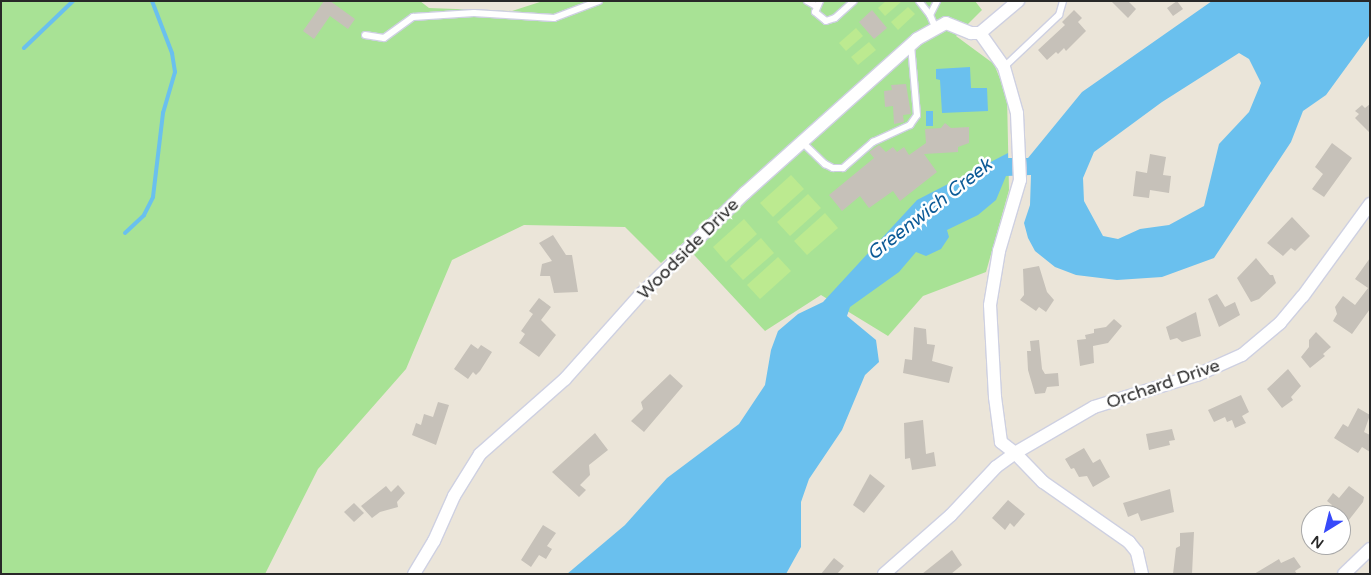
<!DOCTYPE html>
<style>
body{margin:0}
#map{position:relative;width:1371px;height:575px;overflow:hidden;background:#ebe5d9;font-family:"Varela Round",sans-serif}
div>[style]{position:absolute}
.green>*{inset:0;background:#a8e295}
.pitch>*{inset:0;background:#bcea90}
.water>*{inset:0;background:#6ac0ee}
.stream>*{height:4px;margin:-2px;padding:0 2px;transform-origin:2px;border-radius:2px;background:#6ac0ee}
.building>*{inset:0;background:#c6c1b9}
.roads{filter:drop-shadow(1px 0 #ced0e1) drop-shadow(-1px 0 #ced0e1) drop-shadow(0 1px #ced0e1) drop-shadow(0 -1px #ced0e1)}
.lane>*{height:6px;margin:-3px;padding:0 3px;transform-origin:3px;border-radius:3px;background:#fff}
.street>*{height:12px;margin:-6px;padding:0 6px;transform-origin:6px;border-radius:6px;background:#fff}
span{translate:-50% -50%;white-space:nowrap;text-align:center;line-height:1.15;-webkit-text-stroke:5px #fff;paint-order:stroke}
.street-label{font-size:18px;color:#282828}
.water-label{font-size:19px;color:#0d5b97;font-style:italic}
.frame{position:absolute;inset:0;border:2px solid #282828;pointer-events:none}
.north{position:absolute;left:1301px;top:505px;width:50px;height:50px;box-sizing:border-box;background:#fff;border:1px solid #a9a9a9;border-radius:50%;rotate:216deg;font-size:14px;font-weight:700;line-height:20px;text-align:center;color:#282828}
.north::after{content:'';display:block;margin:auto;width:18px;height:22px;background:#374afa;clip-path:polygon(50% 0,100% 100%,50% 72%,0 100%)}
</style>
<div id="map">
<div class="green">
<i style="clip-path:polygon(1px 1px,420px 1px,429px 8px,512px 11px,543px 1px,975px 1px,982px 10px,956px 36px,994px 64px,1007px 96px,1009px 190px,986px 272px,923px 296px,888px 336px,821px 295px,765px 331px,683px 243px,661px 263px,625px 227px,524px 225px,452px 260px,406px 369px,318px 469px,265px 574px,1px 574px)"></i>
</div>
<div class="pitch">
<i style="clip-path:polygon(886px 1px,902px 1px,885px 16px,878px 8px)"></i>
<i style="clip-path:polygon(908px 7px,915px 14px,898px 30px,891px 22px)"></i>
<i style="clip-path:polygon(856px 28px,863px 36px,846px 51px,839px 43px)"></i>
<i style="clip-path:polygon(869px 42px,876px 50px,858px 65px,851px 57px)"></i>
<i style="clip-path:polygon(791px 175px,804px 189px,773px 217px,760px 203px)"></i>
<i style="clip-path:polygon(808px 194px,821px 208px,790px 236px,777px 222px)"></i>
<i style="clip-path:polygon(825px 213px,838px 228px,807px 255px,794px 241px)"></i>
<i style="clip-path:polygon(744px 219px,757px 234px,726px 262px,713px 247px)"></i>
<i style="clip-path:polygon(761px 238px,774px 253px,743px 280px,730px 266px)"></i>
<i style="clip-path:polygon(778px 257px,791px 271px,760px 299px,747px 285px)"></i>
</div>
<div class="water">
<i style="clip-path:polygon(evenodd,1212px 1px,1370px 1px,1369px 36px,1326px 95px,1303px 111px,1291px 142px,1214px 258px,1162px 277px,1117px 280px,1076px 275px,1055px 267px,1035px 251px,1028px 238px,1024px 223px,1030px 205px,1031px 175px,1006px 176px,996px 200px,978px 215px,947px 230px,949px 237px,941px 249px,926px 256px,916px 252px,899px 272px,850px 307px,847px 316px,876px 340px,879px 362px,865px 375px,842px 430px,809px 479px,801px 502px,801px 547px,786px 574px,567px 574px,625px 525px,667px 478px,739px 424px,765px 385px,771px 350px,778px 331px,798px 314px,823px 302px,917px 200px,1008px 153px,1008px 158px,1028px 158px,1082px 92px,1212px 1px,1239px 53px,1249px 59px,1261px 83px,1249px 112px,1219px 144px,1204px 206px,1169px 225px,1140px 229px,1118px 239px,1103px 236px,1084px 201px,1083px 178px,1094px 152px,1162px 102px,1239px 53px)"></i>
<i style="clip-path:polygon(970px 67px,971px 88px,987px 88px,988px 111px,942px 113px,940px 80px,936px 79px,936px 69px)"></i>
<i style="clip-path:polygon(926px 111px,933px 111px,933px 126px,926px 126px)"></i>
</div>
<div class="stream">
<i style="left:24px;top:48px;width:68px;rotate:-43.8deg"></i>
<i style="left:125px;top:233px;width:26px;rotate:-43deg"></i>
<i style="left:144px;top:215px;width:20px;rotate:-63deg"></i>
<i style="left:153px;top:197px;width:85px;rotate:-83.2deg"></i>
<i style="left:163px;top:113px;width:43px;rotate:-73.7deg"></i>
<i style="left:175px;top:72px;width:19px;rotate:-99deg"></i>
<i style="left:172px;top:53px;width:56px;rotate:-111deg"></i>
</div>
<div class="building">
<i style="clip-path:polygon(324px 1px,330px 1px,355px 19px,348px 29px,330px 16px,314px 39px,303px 31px)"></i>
<i style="clip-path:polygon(1111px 1px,1128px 1px,1136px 9px,1128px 18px)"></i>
<i style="clip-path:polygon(1177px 1px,1183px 9px,1173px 16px,1167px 8px)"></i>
<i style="clip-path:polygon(872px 10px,887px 28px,874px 39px,859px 22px)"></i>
<i style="clip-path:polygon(1074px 10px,1082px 18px,1078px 22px,1086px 31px,1066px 51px,1064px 48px,1058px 54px,1056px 52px,1047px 60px,1038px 50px,1065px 25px,1062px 22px)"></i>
<i style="clip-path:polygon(906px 84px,911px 114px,903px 115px,904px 122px,894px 124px,893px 106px,885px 107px,884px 91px,892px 90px,891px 85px)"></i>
<i style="clip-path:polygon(1370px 104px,1370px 133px,1355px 118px,1359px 114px,1355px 111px,1362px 105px,1365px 108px)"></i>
<i style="clip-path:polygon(945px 123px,951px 128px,969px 127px,969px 143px,958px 147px,958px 152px,924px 154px,937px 172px,900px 201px,893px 191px,869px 208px,860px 196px,842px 211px,829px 195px,874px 158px,869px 152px,879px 145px,886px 152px,893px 147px,897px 152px,904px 147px,909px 155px,926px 143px,925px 129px,941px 128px)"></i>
<i style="clip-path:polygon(1332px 143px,1352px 158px,1324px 197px,1312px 189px,1323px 174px,1315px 167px)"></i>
<i style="clip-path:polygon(1150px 154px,1166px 157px,1163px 175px,1171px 176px,1169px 193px,1150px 190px,1149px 198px,1133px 196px,1136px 171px,1147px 173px)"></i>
<i style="clip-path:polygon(1292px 217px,1310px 236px,1295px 251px,1291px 248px,1283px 256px,1267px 243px)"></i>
<i style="clip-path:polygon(553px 235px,566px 255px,572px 255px,578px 292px,554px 293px,550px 276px,540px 276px,542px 264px,552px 261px,539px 243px)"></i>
<i style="clip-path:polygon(1256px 258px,1270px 275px,1273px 275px,1276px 283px,1259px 299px,1251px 302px,1237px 278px)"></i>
<i style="clip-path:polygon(1370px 258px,1370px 309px,1352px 334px,1333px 321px,1337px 314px,1335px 307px,1343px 296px,1355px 305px,1368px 288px,1355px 279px)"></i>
<i style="clip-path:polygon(1039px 266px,1047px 292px,1054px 300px,1046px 312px,1039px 307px,1036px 311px,1020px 300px,1024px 295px,1023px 269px)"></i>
<i style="clip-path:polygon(1217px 294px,1225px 307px,1235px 302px,1240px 315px,1219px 327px,1208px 299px)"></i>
<i style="clip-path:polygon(539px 298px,551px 307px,541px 320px,556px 335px,539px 357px,519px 343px,525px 334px,521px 331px,533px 314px,529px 311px)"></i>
<i style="clip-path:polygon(1196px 312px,1201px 336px,1182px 342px,1177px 338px,1170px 340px,1166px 327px)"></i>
<i style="clip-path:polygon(1114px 319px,1122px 326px,1108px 343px,1093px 346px,1094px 363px,1080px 366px,1077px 340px,1086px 339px,1085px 335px,1094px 333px,1094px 329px,1106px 327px)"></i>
<i style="clip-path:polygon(914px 327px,926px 329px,927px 344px,935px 345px,932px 361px,953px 367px,949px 383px,903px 373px,905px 359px,912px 360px)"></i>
<i style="clip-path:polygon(1316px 332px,1331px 347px,1323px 354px,1325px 356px,1310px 368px,1301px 357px,1309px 347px,1309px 340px)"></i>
<i style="clip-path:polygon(1039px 340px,1042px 369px,1045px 374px,1058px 373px,1059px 386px,1047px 387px,1045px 393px,1035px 394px,1028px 370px,1027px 351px,1031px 351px,1030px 341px)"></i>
<i style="clip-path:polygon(471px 344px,478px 349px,481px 345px,492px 352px,480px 371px,476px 375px,473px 372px,468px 379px,454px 369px)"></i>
<i style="clip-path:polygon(1288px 369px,1301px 386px,1291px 397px,1293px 400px,1282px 408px,1267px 389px)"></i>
<i style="clip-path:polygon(670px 374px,683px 386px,644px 432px,631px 421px,643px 409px,641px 402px)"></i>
<i style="clip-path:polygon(1241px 395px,1249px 412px,1242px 416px,1246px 423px,1235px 428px,1232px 420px,1227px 422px,1225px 417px,1214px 422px,1208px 410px)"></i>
<i style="clip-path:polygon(438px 402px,449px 405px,436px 445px,412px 435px,416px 423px,421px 425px,424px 414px,433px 417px)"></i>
<i style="clip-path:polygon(1358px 408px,1370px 415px,1364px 432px,1370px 435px,1370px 452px,1362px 447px,1358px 453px,1334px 438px,1343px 424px,1348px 427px)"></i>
<i style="clip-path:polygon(923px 420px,926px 454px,934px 452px,936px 466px,912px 470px,910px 458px,905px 459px,904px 423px)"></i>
<i style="clip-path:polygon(1172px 429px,1175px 440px,1169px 441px,1170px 445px,1149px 450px,1146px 434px)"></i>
<i style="clip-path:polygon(595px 433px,608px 450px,589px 465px,590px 475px,580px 485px,586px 490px,579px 497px,552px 472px)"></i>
<i style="clip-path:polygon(1084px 448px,1093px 463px,1100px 459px,1110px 477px,1093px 487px,1087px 476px,1079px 477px,1074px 468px,1071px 469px,1065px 459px)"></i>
<i style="clip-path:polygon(870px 474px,885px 486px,864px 513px,853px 505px)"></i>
<i style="clip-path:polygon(398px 485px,405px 493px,397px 502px,398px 507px,380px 512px,372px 518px,361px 506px,386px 486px,391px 492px)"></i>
<i style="clip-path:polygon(1349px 486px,1364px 497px,1363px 502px,1341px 530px,1341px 515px,1324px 515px,1332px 505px,1327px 501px,1333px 493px,1339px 498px)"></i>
<i style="clip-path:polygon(1170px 489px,1174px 512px,1141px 521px,1138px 513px,1128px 517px,1123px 503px)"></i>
<i style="clip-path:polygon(1008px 500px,1025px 514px,1014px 527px,1010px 523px,1005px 530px,992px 518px)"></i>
<i style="clip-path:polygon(354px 503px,364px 513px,354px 522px,344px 512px)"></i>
<i style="clip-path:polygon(543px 525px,556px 533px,547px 546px,552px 549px,546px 559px,539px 555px,531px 567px,521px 560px)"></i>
<i style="clip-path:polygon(1194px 532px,1192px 574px,1173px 574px,1176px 548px,1180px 546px,1180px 533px)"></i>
<i style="clip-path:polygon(952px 550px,962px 565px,951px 574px,922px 574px)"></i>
<i style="clip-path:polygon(1294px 557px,1301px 567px,1295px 571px,1297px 574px,1254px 574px,1279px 559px,1281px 563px)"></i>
<i style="clip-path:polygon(834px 558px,844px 566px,837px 574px,821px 574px)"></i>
</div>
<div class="roads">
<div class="lane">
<i style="left:807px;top:1px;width:10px;rotate:29deg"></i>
<i style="left:820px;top:1px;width:12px;rotate:114deg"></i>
<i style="left:815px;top:12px;width:14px;rotate:39deg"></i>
<i style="left:826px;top:21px;width:9px;rotate:-18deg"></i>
<i style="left:835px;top:18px;width:25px;rotate:-42deg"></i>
<i style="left:919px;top:1px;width:18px;rotate:52deg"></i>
<i style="left:930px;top:15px;width:13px;rotate:67deg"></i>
<i style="left:930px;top:15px;width:16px;rotate:-63deg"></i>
<i style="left:365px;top:35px;width:19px;rotate:9deg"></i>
<i style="left:384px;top:38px;width:36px;rotate:-36deg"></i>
<i style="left:413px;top:17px;width:61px;rotate:-3.8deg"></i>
<i style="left:474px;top:13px;width:80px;rotate:3.6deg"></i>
<i style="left:554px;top:18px;width:48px;rotate:-20.7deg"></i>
<i style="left:1004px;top:67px;width:76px;rotate:-43.4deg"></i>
<i style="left:1059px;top:15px;width:15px;rotate:-74deg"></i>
<i style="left:802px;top:142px;width:32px;rotate:44deg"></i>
<i style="left:825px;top:164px;width:9px;rotate:27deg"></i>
<i style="left:833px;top:168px;width:10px"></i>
<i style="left:843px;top:168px;width:40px;rotate:-41deg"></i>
<i style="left:873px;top:142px;width:41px;rotate:-24.7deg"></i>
<i style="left:910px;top:125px;width:12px;rotate:-55deg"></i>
<i style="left:917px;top:115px;width:70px;rotate:-94.9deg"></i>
</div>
<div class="street">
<i style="left:414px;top:574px;width:39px;rotate:-59deg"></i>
<i style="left:434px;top:541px;width:49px;rotate:-66deg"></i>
<i style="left:454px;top:496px;width:49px;rotate:-58.2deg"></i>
<i style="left:480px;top:454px;width:113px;rotate:-41.4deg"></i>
<i style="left:565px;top:379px;width:114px;rotate:-48.2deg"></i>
<i style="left:641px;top:294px;width:145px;rotate:-44.2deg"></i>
<i style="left:745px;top:193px;width:231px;rotate:-41.8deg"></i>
<i style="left:917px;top:39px;width:33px;rotate:-29deg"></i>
<i style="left:946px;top:23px;width:27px;rotate:22deg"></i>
<i style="left:971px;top:33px;width:9px"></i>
<i style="left:980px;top:33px;width:50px;rotate:-40.1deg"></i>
<i style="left:884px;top:574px;width:89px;rotate:-41.4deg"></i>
<i style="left:951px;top:515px;width:66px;rotate:-46.8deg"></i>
<i style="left:996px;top:467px;width:24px;rotate:-36deg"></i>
<i style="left:1015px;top:453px;width:18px;rotate:-142deg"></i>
<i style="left:1001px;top:442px;width:45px;rotate:-97.6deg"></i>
<i style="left:995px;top:397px;width:92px;rotate:-93.1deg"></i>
<i style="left:990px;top:305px;width:55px;rotate:-80.5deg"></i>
<i style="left:999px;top:251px;width:74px;rotate:-73.5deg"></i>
<i style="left:1020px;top:180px;width:67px;rotate:-92.6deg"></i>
<i style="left:1017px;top:113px;width:48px;rotate:-105.8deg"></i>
<i style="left:1004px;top:67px;width:42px;rotate:-125.2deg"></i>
<i style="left:1142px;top:574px;width:23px;rotate:-103deg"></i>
<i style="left:1137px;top:552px;width:13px;rotate:-129deg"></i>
<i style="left:1129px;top:542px;width:105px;rotate:-145.1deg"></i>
<i style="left:1043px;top:482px;width:40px;rotate:-134deg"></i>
<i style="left:1015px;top:453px;width:91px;rotate:-30.2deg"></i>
<i style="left:1094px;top:407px;width:108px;rotate:-17.3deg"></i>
<i style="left:1197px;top:375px;width:49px;rotate:-24deg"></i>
<i style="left:1242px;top:355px;width:50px;rotate:-40.1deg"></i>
<i style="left:1280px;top:323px;width:35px;rotate:-50deg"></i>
<i style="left:1303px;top:296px;width:114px;rotate:-53.9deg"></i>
<i style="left:1344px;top:574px;width:36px;rotate:-44deg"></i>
</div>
</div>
<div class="street-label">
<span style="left:688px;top:249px;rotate:-45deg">Woodside Drive</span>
<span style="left:1163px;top:384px;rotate:-19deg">Orchard Drive</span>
</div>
<div class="water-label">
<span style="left:930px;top:210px;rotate:-38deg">Greenwich Creek</span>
</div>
<div class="frame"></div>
<div class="north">N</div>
</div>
